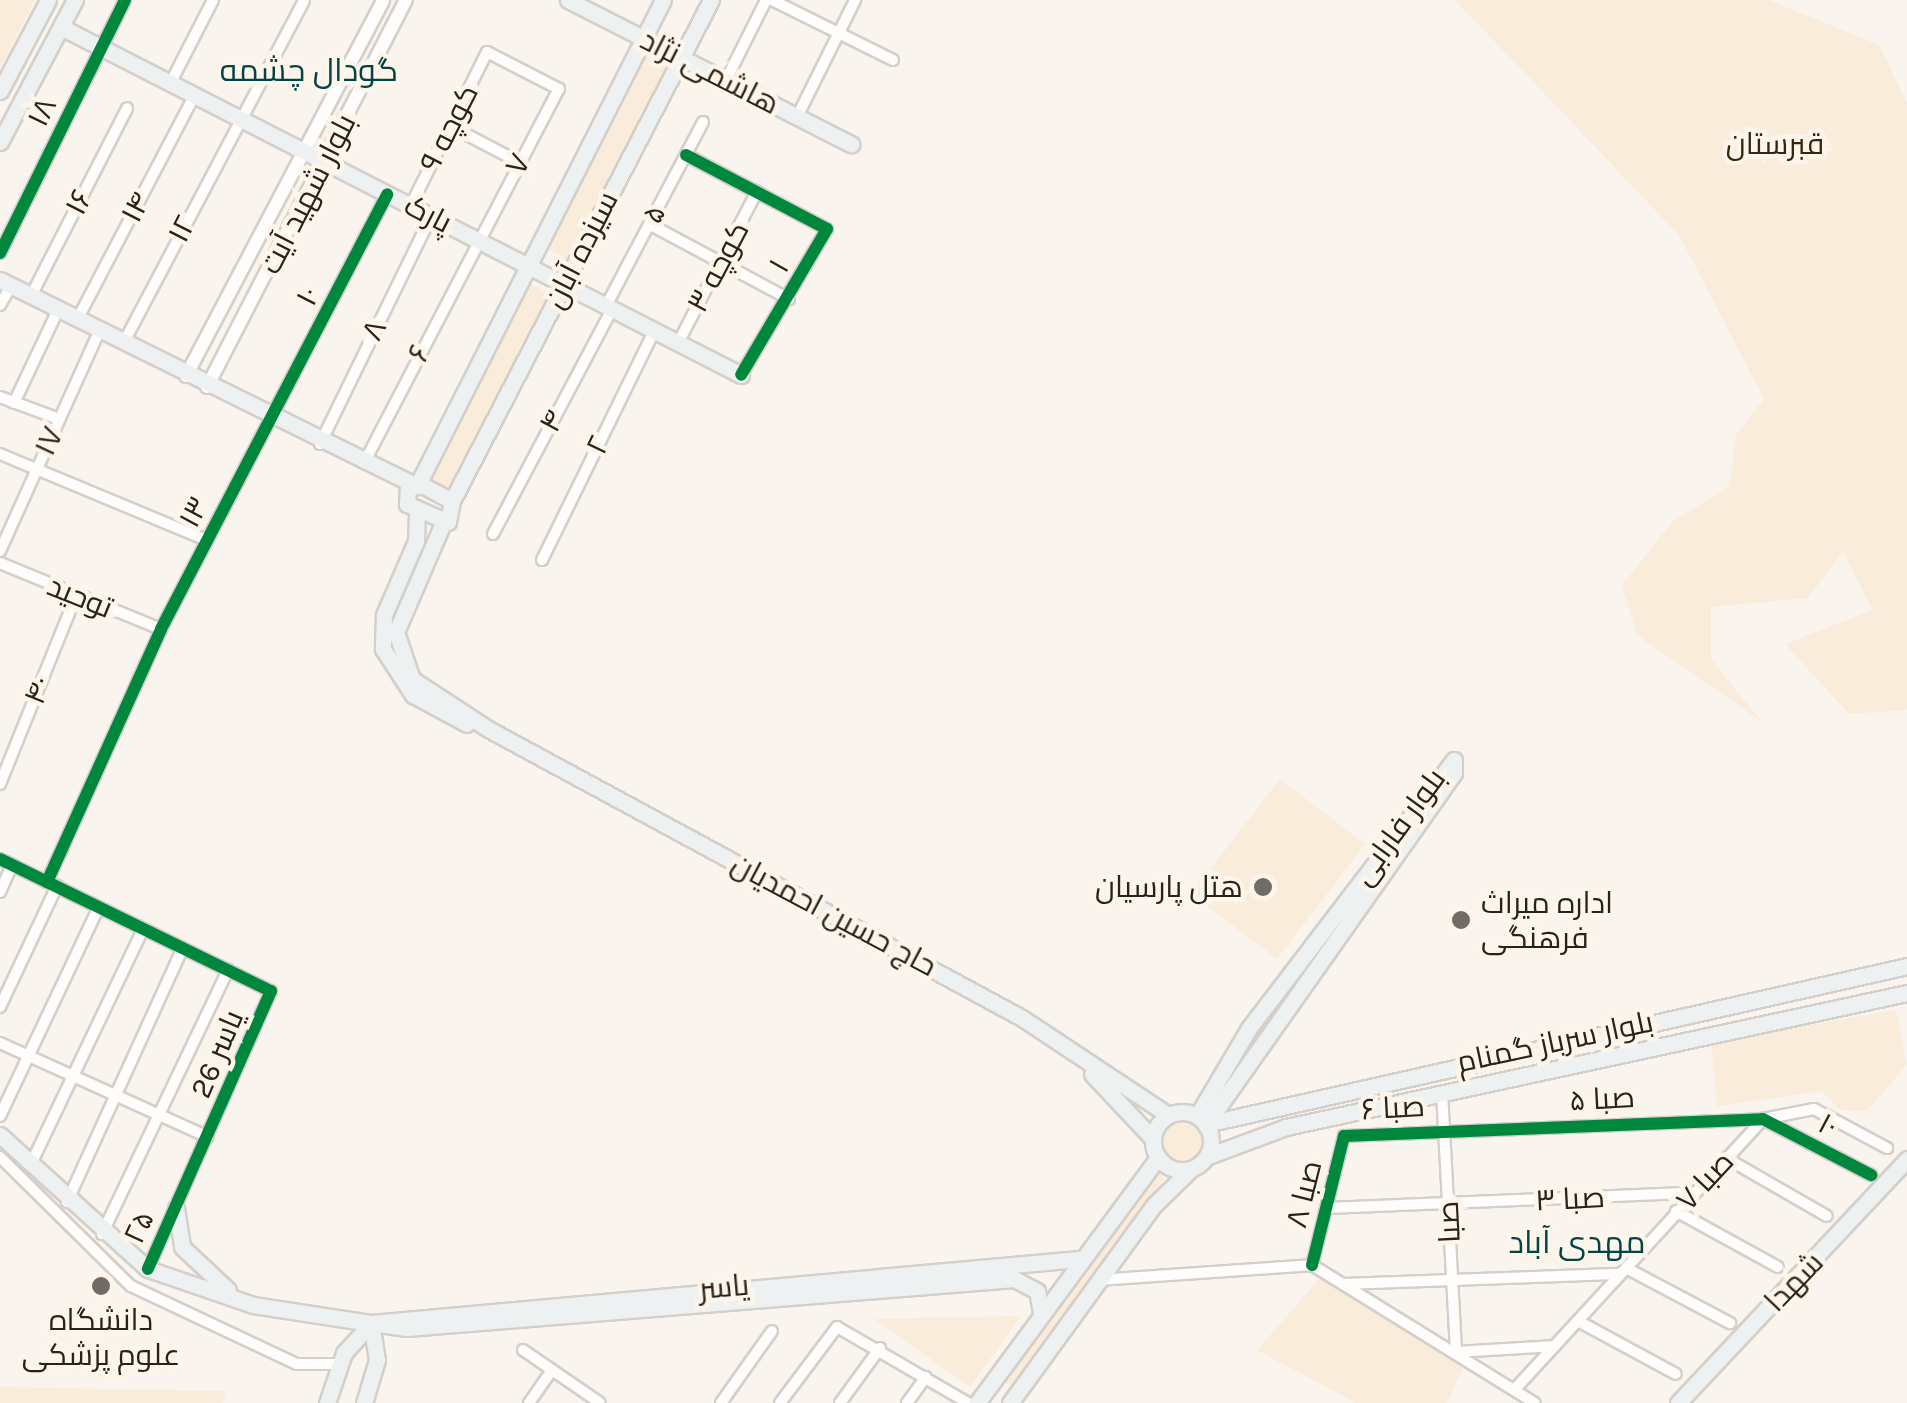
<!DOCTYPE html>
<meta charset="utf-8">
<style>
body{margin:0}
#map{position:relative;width:1907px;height:1403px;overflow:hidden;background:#f9f4ee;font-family:Karla,Cairo,sans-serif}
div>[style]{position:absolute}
.green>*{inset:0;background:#faecda}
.round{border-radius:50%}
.roads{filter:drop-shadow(2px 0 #d4cfc9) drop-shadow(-2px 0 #d4cfc9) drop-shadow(0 2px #d4cfc9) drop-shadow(0 -2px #d4cfc9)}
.minor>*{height:10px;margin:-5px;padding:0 5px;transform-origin:5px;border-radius:5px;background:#fefdfc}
.tertiary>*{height:12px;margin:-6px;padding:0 6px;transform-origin:6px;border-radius:6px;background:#fefdfc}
.secondary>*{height:15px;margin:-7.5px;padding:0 7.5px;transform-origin:7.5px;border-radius:7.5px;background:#edf1f1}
.secondary>.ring{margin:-7.5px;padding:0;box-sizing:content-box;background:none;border:15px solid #edf1f1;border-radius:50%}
.cycleway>*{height:12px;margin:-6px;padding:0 6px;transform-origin:6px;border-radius:6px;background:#00873e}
.dots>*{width:28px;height:28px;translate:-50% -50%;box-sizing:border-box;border:5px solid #fdf5ea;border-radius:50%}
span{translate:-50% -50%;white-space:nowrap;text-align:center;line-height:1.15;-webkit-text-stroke:9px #fdf5ea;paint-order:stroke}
.street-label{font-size:30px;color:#27221b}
.park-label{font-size:30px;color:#36260e}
.poi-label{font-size:30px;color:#27221b}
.right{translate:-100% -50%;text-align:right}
.left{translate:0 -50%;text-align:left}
.neighbourhood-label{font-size:32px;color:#004446}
</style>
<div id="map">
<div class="green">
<i style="clip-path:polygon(0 0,35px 0,0 68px)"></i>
<i style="clip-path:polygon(1455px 0,1769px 0,1879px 45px,1907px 103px,1907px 710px,1849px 714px,1785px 644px,1873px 610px,1843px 552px,1808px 598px,1711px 607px,1711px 659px,1761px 721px,1637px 635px,1622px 585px,1672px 522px,1729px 487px,1736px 435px,1764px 399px,1679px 235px)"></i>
<i style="clip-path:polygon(640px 48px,668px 62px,570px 261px,542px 247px)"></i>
<i style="clip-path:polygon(521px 279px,549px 293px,451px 492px,423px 478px)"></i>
<i style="clip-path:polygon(1280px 779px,1365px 844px,1277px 959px,1191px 894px)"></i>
<i style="clip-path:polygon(1896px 1010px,1907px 1065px,1867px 1111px,1840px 1110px,1822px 1091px,1717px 1106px,1711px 1042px)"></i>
<i class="round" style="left:1157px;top:1113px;width:48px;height:48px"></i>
<i style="clip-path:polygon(1155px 1168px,1164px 1179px,1011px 1386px,998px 1379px)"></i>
<i style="clip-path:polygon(1321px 1277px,1465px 1363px,1447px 1403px,1356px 1403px,1257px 1350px)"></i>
<i style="clip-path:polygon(1021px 1316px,970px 1387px,874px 1319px)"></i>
<i style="clip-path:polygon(0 1387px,226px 1391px,222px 1403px,0 1403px)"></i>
</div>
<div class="roads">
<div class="minor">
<i style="left:772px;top:0;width:135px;rotate:26.4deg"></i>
<i style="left:726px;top:80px;width:89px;rotate:-63.4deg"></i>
<i style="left:171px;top:82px;width:92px;rotate:-62.9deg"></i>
<i style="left:797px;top:117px;width:131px;rotate:-63.6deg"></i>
<i style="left:450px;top:126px;width:78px;rotate:27.6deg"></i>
<i style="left:686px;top:155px;width:159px;rotate:27.7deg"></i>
<i style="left:827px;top:229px;width:169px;rotate:120.5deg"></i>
<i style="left:649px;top:224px;width:159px;rotate:28.2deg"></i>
<i style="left:0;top:253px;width:282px;rotate:-63.7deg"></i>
<i style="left:31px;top:296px;width:211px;rotate:-62.9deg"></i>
<i style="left:0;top:305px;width:22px;rotate:-60deg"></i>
<i style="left:606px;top:306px;width:208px;rotate:-62.2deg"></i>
<i style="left:77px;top:320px;width:255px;rotate:-62.4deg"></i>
<i style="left:124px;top:342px;width:386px;rotate:-62.2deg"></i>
<i style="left:678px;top:343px;width:171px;rotate:-62.5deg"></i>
<i style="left:0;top:397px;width:63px;rotate:20.4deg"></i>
<i style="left:14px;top:403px;width:103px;rotate:-64.7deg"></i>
<i style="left:320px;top:444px;width:254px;rotate:-64deg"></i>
<i style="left:0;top:454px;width:224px;rotate:22.6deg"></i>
<i style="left:364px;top:463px;width:422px;rotate:-62.5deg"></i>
<i style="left:559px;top:89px;width:81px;rotate:-152.8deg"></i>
<i style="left:487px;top:52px;width:171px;rotate:116.4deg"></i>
<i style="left:493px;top:534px;width:255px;rotate:-62.1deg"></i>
<i style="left:0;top:551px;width:240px;rotate:-65.7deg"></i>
<i style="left:542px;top:560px;width:255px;rotate:-63.9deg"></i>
<i style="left:0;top:563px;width:174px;rotate:22.3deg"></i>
<i style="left:0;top:784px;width:203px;rotate:-68deg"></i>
<i style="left:0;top:859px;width:301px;rotate:26deg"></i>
<i style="left:271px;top:991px;width:304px;rotate:113.9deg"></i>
<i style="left:47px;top:882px;width:277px;rotate:-65.7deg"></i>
<i style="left:161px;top:629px;width:490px;rotate:-62.5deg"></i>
<i style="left:0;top:892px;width:30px;rotate:-66deg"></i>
<i style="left:0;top:1007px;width:134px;rotate:-64.8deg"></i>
<i style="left:0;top:1043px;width:228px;rotate:24.3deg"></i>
<i style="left:1442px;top:1092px;width:260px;rotate:86.9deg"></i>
<i style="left:1456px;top:1352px;width:99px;rotate:-3.5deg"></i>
<i style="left:0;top:1116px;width:231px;rotate:-64.7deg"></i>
<i style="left:0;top:1157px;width:184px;rotate:44.6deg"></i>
<i style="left:131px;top:1286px;width:183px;rotate:25.2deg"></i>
<i style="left:297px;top:1364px;width:43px"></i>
<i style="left:1726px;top:1158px;width:116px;rotate:29.9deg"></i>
<i style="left:31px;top:1164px;width:260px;rotate:-64.5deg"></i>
<i style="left:67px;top:1202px;width:279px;rotate:-65.5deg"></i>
<i style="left:1327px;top:1208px;width:365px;rotate:-2.4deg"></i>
<i style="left:1676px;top:1211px;width:116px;rotate:28.8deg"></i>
<i style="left:102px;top:1234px;width:293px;rotate:-64.5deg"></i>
<i style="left:1312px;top:1265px;width:133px;rotate:-76.1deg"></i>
<i style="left:1344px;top:1136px;width:419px;rotate:-2.3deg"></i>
<i style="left:1763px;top:1119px;width:122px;rotate:27.4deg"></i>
<i style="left:1626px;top:1268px;width:118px;rotate:27.9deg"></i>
<i style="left:1099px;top:1280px;width:214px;rotate:-4deg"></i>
<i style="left:1312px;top:1265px;width:262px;rotate:31.8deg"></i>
<i style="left:1344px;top:1284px;width:277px;rotate:-2.1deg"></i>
<i style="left:1578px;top:1321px;width:111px;rotate:28.4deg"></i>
<i style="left:523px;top:1350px;width:93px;rotate:34.5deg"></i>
<i style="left:1515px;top:1389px;width:367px;rotate:-47.4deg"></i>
<i style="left:1763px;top:1119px;width:52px;rotate:-11.1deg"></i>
<i style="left:1814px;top:1109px;width:83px;rotate:28.1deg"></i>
<i style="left:529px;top:1403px;width:40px;rotate:-55.1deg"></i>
<i style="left:721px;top:1403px;width:88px;rotate:-54.7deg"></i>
<i style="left:780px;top:1403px;width:95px;rotate:-53.1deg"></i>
<i style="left:837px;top:1327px;width:151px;rotate:30.1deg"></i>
<i style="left:840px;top:1403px;width:68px;rotate:-54deg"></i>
<i style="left:907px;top:1403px;width:32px;rotate:-54deg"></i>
</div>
<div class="tertiary">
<i style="left:186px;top:376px;width:424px;rotate:-62.3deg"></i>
<i style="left:207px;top:387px;width:435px;rotate:-62.8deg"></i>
</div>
<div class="secondary">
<i style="left:568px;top:0;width:318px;rotate:27deg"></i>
<i style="left:61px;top:27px;width:764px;rotate:27.1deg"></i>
<i style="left:0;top:91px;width:103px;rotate:-62.2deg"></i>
<i style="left:0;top:142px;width:161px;rotate:-62.2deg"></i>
<i style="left:0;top:280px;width:460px;rotate:26.3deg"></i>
<i style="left:418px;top:484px;width:542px;rotate:-63.15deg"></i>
<i style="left:424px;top:486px;width:32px;rotate:28deg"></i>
<i style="left:452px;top:501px;width:21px;rotate:101deg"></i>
<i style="left:448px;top:522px;width:45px;rotate:-156.3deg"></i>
<i style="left:407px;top:504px;width:17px;rotate:-87deg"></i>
<i style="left:408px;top:487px;width:16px;rotate:-4deg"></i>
<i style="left:452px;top:501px;width:564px;rotate:-62.66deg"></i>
<i style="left:417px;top:513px;width:28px;rotate:92deg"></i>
<i style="left:416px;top:541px;width:81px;rotate:113.4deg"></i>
<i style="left:384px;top:615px;width:34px;rotate:92deg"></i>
<i style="left:383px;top:649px;width:55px;rotate:56.9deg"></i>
<i style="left:413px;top:695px;width:61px;rotate:28.2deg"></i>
<i style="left:443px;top:523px;width:119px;rotate:113.3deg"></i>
<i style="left:396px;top:632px;width:50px;rotate:71.2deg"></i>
<i style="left:412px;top:679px;width:93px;rotate:33.2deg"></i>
<i style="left:490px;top:730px;width:605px;rotate:28.43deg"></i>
<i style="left:1022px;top:1018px;width:175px;rotate:33.6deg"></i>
<i style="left:1092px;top:1074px;width:88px;rotate:46.8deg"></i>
<i class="ring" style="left:1153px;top:1112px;width:43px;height:43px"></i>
<i style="left:1197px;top:1116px;width:102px;rotate:-59.4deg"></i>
<i style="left:1249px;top:1028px;width:337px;rotate:-52.6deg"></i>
<i style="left:1454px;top:760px;width:13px;rotate:90deg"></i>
<i style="left:1454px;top:773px;width:431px;rotate:125.2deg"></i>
<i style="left:1215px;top:1122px;width:709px;rotate:-12.7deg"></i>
<i style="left:0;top:1135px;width:200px;rotate:42.2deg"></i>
<i style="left:148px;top:1269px;width:111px;rotate:18.9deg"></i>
<i style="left:253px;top:1305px;width:119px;rotate:8.7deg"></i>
<i style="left:1208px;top:1156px;width:83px;rotate:-20.4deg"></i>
<i style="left:1286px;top:1127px;width:635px;rotate:-12.18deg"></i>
<i style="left:176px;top:1208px;width:39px;rotate:81deg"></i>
<i style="left:182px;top:1247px;width:63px;rotate:43.1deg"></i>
<i style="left:1041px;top:1313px;width:22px;rotate:-100deg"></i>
<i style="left:1037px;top:1291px;width:26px;rotate:-152deg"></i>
<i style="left:1014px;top:1279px;width:609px;rotate:175.38deg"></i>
<i style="left:407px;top:1328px;width:36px;rotate:-172deg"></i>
<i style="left:371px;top:1323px;width:711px;rotate:-5.17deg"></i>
<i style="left:327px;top:1403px;width:53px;rotate:-71.2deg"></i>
<i style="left:344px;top:1353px;width:40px;rotate:-48deg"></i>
<i style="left:364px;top:1403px;width:45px;rotate:-73.2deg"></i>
<i style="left:377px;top:1360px;width:37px;rotate:-99deg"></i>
<i style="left:977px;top:1403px;width:303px;rotate:-53.6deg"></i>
<i style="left:1010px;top:1403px;width:245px;rotate:-54deg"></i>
<i style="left:1154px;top:1205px;width:50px;rotate:-44.2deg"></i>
<i style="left:1678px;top:1403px;width:335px;rotate:-46.8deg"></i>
</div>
</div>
<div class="cycleway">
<i style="left:686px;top:155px;width:159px;rotate:27.7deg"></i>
<i style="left:827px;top:229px;width:169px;rotate:120.5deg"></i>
<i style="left:0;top:253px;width:282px;rotate:-63.7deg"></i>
<i style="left:0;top:859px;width:301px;rotate:26deg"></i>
<i style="left:271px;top:991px;width:304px;rotate:113.9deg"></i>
<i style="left:47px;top:882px;width:277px;rotate:-65.7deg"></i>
<i style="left:161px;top:629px;width:490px;rotate:-62.5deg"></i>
<i style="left:1312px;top:1265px;width:133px;rotate:-76.1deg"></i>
<i style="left:1344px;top:1136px;width:419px;rotate:-2.3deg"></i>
<i style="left:1763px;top:1119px;width:122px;rotate:27.4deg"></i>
</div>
<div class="dots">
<i style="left:1263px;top:887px;background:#706c65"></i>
<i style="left:1461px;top:920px;background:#706c65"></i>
<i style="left:101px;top:1286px;background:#706c65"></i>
</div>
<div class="street-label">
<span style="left:710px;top:72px;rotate:27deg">هاشمی نژاد</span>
<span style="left:42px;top:112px;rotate:-64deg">۱۸</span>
<span style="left:449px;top:128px;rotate:-63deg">کوچه ۹</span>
<span style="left:518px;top:164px;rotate:-61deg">۷</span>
<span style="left:308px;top:194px;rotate:-63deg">بلوار شهید آیت</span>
<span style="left:79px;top:202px;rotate:-63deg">۱۶</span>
<span style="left:136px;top:207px;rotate:-63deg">۱۴</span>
<span style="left:428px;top:214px;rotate:27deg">پارک</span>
<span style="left:654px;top:214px;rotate:-62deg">۵</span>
<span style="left:182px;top:229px;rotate:-63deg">۱۲</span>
<span style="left:581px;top:250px;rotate:-63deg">سیزده آبان</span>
<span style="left:779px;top:266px;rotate:-61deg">۱</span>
<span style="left:718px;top:267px;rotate:-62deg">کوچه ۳</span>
<span style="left:308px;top:296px;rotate:-63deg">۱۰</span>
<span style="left:374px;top:330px;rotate:-63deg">۸</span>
<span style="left:419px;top:353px;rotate:-63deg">۶</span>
<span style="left:552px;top:421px;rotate:-62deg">۴</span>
<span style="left:49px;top:441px;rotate:-65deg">۱۷</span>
<span style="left:598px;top:445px;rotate:-64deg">۲</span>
<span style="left:194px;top:512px;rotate:-62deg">۱۳</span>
<span style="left:80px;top:597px;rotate:22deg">توحید</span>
<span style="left:38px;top:690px;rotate:-68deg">۴۰</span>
<span style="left:1399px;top:827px;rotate:-54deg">بلوار فارابی</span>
<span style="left:834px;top:915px;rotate:28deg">حاج حسین احمدیان</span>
<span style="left:1555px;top:1042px;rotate:-12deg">بلوار سرباز گمنام</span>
<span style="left:217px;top:1054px;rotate:-67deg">یاسر 26</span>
<span style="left:1602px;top:1099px;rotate:-3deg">صبا ۵</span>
<span style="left:1393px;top:1108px;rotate:-3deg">صبا ۶</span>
<span style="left:1828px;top:1125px;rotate:28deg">۱۰</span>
<span style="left:1705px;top:1181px;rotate:-47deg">صبا ۷</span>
<span style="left:1304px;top:1194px;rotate:-76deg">صبا ۸</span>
<span style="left:1570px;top:1199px;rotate:-3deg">صبا ۳</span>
<span style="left:1449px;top:1222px;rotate:-93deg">صبا</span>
<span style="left:139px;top:1227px;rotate:-65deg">۲۵</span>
<span style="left:1794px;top:1282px;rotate:-46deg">شهدا</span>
<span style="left:724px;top:1287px;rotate:-5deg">یاسر</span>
</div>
<div class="park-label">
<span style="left:1775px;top:144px">قبرستان</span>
</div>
<div class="poi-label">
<span class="right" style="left:1243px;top:887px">هتل پارسیان</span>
<span class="left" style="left:1481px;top:920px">اداره میراث<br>فرهنگی</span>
<span style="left:101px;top:1337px">دانشگاه<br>علوم پزشکی</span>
</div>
<div class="neighbourhood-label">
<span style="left:309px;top:71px">گودال چشمه</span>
<span style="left:1577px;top:1243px">مهدی آباد</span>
</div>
</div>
